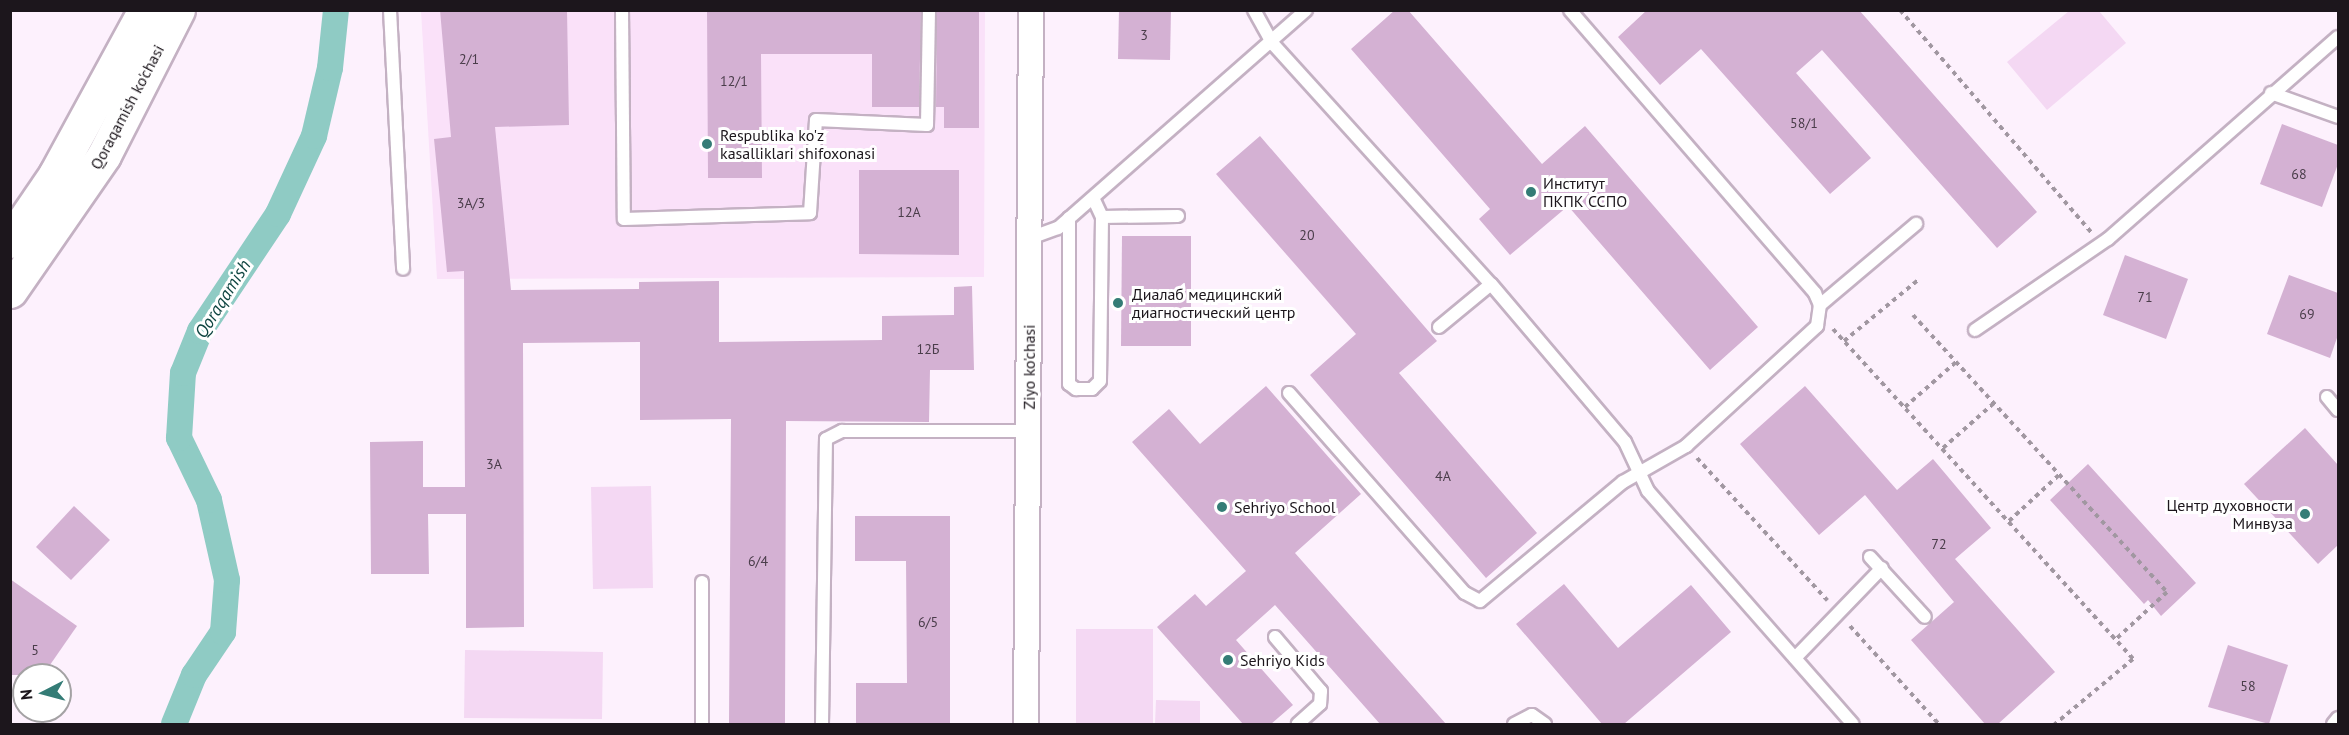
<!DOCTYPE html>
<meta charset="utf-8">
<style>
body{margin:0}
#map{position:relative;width:2349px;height:735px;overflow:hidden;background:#fdf1fd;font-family:"PT Sans",sans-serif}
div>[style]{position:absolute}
.built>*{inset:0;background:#fae1f9}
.green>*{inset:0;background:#f4d8f3}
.canal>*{height:26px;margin:-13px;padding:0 13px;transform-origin:13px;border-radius:13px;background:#8fcbc4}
.building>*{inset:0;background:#d4b1d3}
.path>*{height:4px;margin-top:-2px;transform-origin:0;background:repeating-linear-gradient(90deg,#a197a1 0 4.5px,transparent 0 9px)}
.roads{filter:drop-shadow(2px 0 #c4b1c3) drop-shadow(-2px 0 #c4b1c3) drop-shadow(0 2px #c4b1c3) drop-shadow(0 -2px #c4b1c3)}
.service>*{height:12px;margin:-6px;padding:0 6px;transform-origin:6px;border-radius:6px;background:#fff}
.minor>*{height:24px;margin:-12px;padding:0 12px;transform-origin:12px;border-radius:12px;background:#fff}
.secondary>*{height:33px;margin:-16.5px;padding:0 16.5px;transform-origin:16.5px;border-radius:16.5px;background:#fff}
.dots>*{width:16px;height:16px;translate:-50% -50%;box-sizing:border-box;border:3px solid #fff;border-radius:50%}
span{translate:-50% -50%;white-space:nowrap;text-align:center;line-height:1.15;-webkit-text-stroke:6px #fff;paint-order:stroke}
.number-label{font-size:14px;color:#4a3d4a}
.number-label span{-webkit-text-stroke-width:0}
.street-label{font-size:16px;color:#1c161c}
.poi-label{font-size:16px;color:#1c161c}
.left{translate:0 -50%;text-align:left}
.right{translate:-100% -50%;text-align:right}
.water-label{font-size:18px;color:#104642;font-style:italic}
.frame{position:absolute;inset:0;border:12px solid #1c161c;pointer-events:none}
.north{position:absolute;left:12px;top:663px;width:60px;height:60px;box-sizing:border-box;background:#fff;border:2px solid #a4a2a4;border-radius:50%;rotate:264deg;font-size:16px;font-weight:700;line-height:24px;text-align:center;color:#1c161c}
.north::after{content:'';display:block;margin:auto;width:21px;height:27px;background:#347c76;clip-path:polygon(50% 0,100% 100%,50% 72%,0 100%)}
</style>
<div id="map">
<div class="built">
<i style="clip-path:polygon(421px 11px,985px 11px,984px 277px,437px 279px)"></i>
</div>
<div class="green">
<i style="clip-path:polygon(2069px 11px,2099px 11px,2126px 43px,2047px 110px,2007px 62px)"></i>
<i style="clip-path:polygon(651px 486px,653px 588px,593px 589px,591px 487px)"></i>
<i style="clip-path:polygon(1076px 629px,1153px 629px,1153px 724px,1076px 724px)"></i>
<i style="clip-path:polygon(465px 650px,603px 652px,602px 719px,464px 718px)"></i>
<i style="clip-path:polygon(1156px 700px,1200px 701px,1200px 724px,1155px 724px)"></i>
</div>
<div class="canal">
<i style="left:174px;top:724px;width:53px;rotate:-67.8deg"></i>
<i style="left:194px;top:675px;width:52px;rotate:-56deg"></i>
<i style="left:223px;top:632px;width:52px;rotate:-85.6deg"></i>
<i style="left:227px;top:580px;width:82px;rotate:-102.7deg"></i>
<i style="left:209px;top:500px;width:69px;rotate:-115.8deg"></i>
<i style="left:179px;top:438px;width:65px;rotate:-86.5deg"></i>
<i style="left:183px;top:373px;width:45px;rotate:-68deg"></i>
<i style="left:200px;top:331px;width:141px;rotate:-56.3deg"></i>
<i style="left:278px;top:214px;width:86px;rotate:-65.2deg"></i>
<i style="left:314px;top:136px;width:70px;rotate:-76.8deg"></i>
<i style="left:330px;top:68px;width:58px;rotate:-84.1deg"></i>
</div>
<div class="building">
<i style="clip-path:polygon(440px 10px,567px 10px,569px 125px,495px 127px,511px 290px,639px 289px,639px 282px,719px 281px,719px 342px,882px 340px,882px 316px,954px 315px,954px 287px,972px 286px,974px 370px,930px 370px,929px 422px,786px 421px,785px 724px,729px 724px,731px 419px,640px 420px,640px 342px,523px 343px,524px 627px,466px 628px,466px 514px,428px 514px,429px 574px,371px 574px,370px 442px,423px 441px,423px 487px,465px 487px,464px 271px,447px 272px,434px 139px,451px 137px)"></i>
<i style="clip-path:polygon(707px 10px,921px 10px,919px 107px,872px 107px,872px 54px,761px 54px,762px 178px,708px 178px)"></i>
<i style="clip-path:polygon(937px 10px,979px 10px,979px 128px,944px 128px,944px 107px,936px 107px)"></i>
<i style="clip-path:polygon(1119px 10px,1171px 10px,1170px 60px,1118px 59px)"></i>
<i style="clip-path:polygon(1395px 10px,1408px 10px,1542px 164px,1585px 126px,1758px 327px,1710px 370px,1568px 206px,1510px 255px,1479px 219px,1490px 209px,1351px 49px)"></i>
<i style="clip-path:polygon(1647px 10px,1859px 10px,2037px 212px,1997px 248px,1822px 50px,1796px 73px,1871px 158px,1830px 194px,1701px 49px,1660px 85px,1618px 37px)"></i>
<i style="clip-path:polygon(2282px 124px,2338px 145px,2338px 164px,2322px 207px,2260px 184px)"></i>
<i style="clip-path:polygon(1260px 136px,1437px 341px,1399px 373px,1537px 533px,1486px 578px,1310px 375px,1356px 334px,1216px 174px)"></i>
<i style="clip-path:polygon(859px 170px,959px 170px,959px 255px,859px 254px)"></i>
<i style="clip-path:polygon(1122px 236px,1191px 236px,1191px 346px,1121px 346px)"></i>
<i style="clip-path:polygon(2125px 255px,2188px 279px,2166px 339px,2103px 315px)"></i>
<i style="clip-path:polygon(2289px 275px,2338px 293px,2338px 335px,2330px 358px,2267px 334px)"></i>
<i style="clip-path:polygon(1266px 386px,1361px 494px,1295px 553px,1446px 724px,1380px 724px,1275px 605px,1236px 640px,1293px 705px,1271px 724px,1243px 724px,1157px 627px,1195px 594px,1206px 606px,1246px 571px,1132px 442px,1169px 409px,1200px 444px)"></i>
<i style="clip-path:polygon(1805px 386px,1897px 490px,1933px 459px,1991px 528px,1955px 559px,2055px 672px,1998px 724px,1985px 724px,1911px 640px,1954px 602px,1865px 495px,1819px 535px,1740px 444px)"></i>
<i style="clip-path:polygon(2305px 428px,2338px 465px,2338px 545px,2318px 564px,2244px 484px)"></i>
<i style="clip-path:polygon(2088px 464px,2196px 583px,2161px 616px,2148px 600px,2144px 604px,2050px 500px)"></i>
<i style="clip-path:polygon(74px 506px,110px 540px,71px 580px,36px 547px)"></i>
<i style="clip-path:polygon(855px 516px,950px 516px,950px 723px,856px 723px,856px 683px,907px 683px,906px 561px,855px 561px)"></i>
<i style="clip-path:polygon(10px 579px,77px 626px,43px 675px,10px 675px)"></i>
<i style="clip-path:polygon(1564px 584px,1618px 648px,1691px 585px,1731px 632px,1624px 724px,1602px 724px,1516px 624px)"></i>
<i style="clip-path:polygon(2228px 645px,2288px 665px,2269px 724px,2208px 707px)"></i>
</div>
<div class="path">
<i style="left:1900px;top:10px;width:293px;rotate:49.3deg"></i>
<i style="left:1913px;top:315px;width:376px;rotate:47.5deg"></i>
<i style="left:2167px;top:592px;width:71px;rotate:137.3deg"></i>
<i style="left:1833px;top:329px;width:446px;rotate:47.7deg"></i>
<i style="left:2133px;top:659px;width:102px;rotate:140.2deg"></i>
<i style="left:1844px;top:341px;width:96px;rotate:-39.5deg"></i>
<i style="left:1905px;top:407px;width:68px;rotate:-41.4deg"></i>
<i style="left:1943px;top:448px;width:68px;rotate:-41.4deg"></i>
<i style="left:1697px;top:458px;width:193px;rotate:47.5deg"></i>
<i style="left:2009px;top:521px;width:69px;rotate:-42.7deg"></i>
<i style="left:1850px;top:626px;width:132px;rotate:47.8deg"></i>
</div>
<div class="roads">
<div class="service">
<i style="left:390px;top:10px;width:259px;rotate:87.1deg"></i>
<i style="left:622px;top:10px;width:209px;rotate:89.5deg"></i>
<i style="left:624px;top:219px;width:186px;rotate:-1.8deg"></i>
<i style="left:810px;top:213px;width:93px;rotate:-86.3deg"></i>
<i style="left:816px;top:120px;width:111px;rotate:2.6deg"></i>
<i style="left:927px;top:125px;width:115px;rotate:-89deg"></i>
<i style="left:1254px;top:10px;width:39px;rotate:61deg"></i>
<i style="left:1273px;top:44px;width:324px;rotate:47.8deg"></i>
<i style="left:1491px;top:284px;width:207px;rotate:49.7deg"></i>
<i style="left:1625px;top:442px;width:54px;rotate:64.9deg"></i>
<i style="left:1648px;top:491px;width:310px;rotate:48.7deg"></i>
<i style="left:2271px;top:93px;width:71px;rotate:19.7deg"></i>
<i style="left:1102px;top:217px;width:76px;rotate:-0.8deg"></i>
<i style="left:1069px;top:218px;width:166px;rotate:90deg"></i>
<i style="left:1069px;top:384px;width:9px;rotate:36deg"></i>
<i style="left:1076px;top:389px;width:16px"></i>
<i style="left:1092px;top:389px;width:11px;rotate:-45deg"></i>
<i style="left:1100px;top:381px;width:164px;rotate:-89.3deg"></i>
<i style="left:1102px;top:217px;width:21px;rotate:-115deg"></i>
<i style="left:1030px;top:238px;width:30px;rotate:-20deg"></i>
<i style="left:1058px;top:228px;width:330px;rotate:-41.3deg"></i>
<i style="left:1820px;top:305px;width:126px;rotate:-40.2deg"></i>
<i style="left:1439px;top:327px;width:67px;rotate:-39.6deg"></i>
<i style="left:1975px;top:330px;width:161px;rotate:-34.4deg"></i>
<i style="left:2108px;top:239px;width:306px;rotate:-41.3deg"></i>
<i style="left:1289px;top:393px;width:266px;rotate:48.7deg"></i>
<i style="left:1465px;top:593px;width:17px;rotate:28deg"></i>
<i style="left:1480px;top:601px;width:186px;rotate:-39.8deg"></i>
<i style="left:1623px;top:482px;width:73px;rotate:-29.7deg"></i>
<i style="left:1686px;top:446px;width:178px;rotate:-42.5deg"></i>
<i style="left:1817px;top:326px;width:21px;rotate:-82deg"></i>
<i style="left:1820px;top:305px;width:13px;rotate:-113deg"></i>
<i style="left:1815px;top:293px;width:374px;rotate:-130.9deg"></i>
<i style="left:2327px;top:397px;width:17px;rotate:50deg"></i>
<i style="left:1870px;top:557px;width:81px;rotate:47.5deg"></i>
<i style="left:1275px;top:637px;width:71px;rotate:49.6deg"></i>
<i style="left:1321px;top:691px;width:13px;rotate:94deg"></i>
<i style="left:1320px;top:704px;width:30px;rotate:138deg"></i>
<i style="left:1795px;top:658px;width:125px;rotate:-46deg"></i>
<i style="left:702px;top:724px;width:142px;rotate:-90deg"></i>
<i style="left:822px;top:724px;width:285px;rotate:-89.2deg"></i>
<i style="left:826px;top:439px;width:18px;rotate:-27deg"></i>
<i style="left:842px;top:431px;width:186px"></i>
<i style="left:1514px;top:724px;width:20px;rotate:-27deg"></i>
<i style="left:1532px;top:715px;width:16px;rotate:35deg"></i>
<i style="left:2333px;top:724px;width:8px;rotate:-50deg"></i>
</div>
<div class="minor">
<i style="left:1026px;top:724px;width:714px;rotate:-89.6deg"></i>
</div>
<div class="secondary">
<i style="left:10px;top:241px;width:80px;rotate:-55.7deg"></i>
<i style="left:55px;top:175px;width:188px;rotate:-61.4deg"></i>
<i style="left:10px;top:291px;width:165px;rotate:-55.3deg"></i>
<i style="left:104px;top:155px;width:163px;rotate:-63deg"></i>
</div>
</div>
<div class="dots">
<i style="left:707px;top:144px;background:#347c76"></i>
<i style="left:1531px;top:192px;background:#347c76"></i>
<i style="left:1118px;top:303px;background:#347c76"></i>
<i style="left:1222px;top:507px;background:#347c76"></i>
<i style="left:2305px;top:514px;background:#347c76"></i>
<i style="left:1228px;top:660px;background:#347c76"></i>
</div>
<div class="number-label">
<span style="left:1144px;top:35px">3</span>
<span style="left:469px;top:59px">2/1</span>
<span style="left:734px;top:81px">12/1</span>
<span style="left:1804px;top:123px">58/1</span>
<span style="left:2299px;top:174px">68</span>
<span style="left:471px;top:203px">3A/3</span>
<span style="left:909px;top:212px">12A</span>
<span style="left:1307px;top:235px">20</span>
<span style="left:2145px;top:297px">71</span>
<span style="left:2307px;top:314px">69</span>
<span style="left:928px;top:349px">12Б</span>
<span style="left:494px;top:464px">3A</span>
<span style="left:1443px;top:476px">4A</span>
<span style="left:1939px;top:544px">72</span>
<span style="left:758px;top:561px">6/4</span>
<span style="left:928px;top:622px">6/5</span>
<span style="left:35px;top:650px">5</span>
<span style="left:2248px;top:686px">58</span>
</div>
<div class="street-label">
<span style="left:127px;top:107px;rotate:-62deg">Qoraqamish ko'chasi</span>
<span style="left:1029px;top:367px;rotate:-90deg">Ziyo ko'chasi</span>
</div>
<div class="poi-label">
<span class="left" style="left:720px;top:144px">Respublika ko'z<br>kasalliklari shifoxonasi</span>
<span class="left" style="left:1543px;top:192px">Институт<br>ПКПК ССПО</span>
<span class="left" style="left:1132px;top:303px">Диалаб медицинский<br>диагностический центр</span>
<span class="right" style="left:2293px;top:514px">Центр духовности<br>Минвуза</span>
<span class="left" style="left:1234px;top:507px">Sehriyo School</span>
<span class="left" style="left:1240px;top:660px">Sehriyo Kids</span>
</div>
<div class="water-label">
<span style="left:223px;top:299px;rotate:-58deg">Qoraqamish</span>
</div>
<div class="frame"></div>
<div class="north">N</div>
</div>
